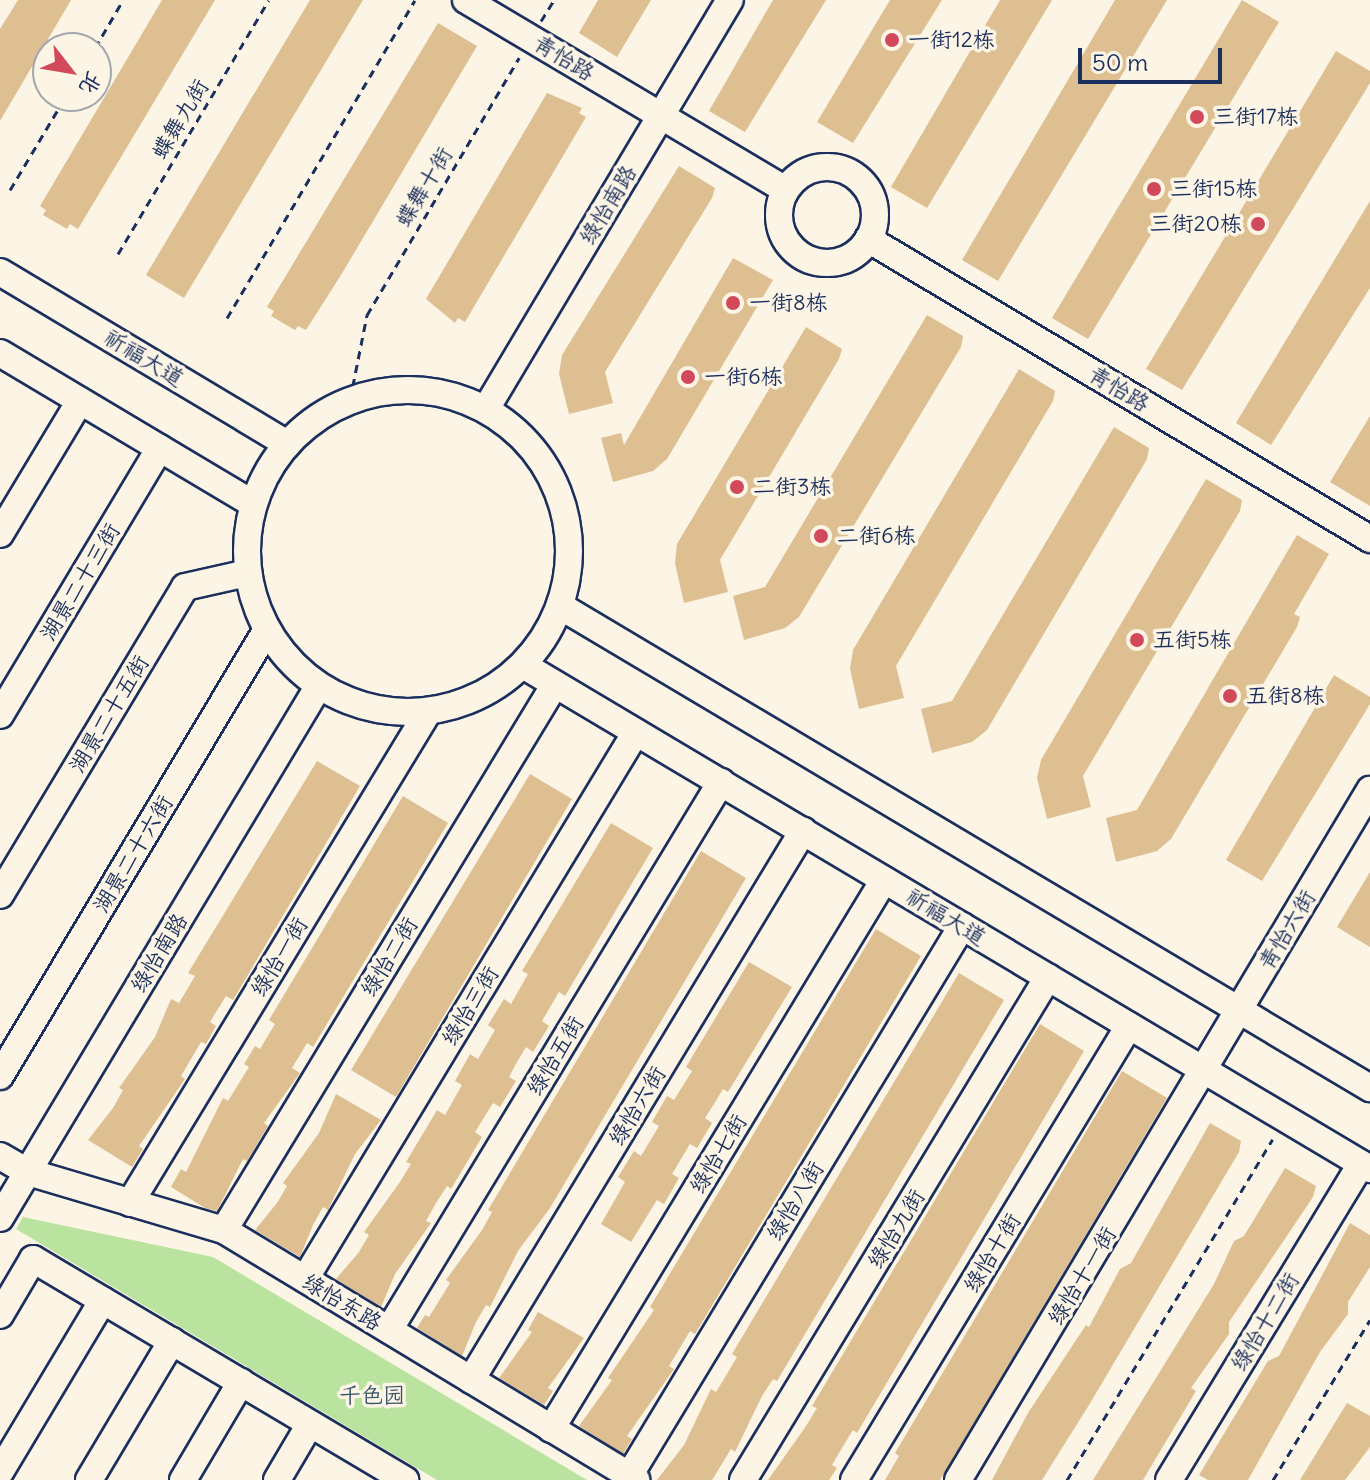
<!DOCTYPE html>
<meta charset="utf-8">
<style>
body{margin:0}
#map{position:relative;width:1370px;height:1480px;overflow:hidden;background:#fcf5e5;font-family:Delius,"LXGW WenKai TC",sans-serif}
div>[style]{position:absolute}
.green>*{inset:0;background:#bbe3a0}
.building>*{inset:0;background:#ddbf91}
.path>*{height:3px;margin-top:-1.5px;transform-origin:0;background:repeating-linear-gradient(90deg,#1b2f5e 0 8px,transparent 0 14px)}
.roads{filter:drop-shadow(2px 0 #1b2f5e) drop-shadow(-2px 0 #1b2f5e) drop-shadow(0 2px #1b2f5e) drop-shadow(0 -2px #1b2f5e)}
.minor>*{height:26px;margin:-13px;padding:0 13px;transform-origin:13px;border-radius:13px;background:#fcf5e5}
.minor>.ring{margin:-13px;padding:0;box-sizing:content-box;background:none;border:26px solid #fcf5e5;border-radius:50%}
.dots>*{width:22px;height:22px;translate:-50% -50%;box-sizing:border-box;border:4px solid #fcf5e5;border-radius:50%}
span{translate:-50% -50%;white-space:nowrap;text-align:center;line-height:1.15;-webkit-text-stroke:7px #fcf5e5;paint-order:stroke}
.poi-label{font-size:22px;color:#1b2f5e}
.left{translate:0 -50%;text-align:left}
.right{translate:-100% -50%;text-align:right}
.street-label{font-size:22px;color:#1b2f5e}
.park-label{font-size:22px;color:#3b536b}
.north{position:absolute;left:32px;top:32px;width:80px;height:80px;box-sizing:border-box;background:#fcf5e5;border:2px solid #a2a6af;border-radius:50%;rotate:121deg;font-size:22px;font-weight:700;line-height:32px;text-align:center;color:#1b2f5e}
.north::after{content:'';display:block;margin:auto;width:28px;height:36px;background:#d1495b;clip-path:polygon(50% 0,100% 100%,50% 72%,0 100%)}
.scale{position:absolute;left:1078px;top:48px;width:144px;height:36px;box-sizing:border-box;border:4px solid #1b2f5e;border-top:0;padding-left:10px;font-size:24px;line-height:28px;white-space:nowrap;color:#1b2f5e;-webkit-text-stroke:6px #fcf5e5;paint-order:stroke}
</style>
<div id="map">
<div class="green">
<i style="clip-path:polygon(23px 1217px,213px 1257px,587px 1480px,437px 1480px,16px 1229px)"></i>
</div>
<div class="building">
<i style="clip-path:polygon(18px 0,71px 0,0 121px,0 29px)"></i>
<i style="clip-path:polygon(162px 0,215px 0,78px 229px,70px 224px,67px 229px,43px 215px,46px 210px,40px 206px)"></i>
<i style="clip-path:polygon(310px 0,363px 0,184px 298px,146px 275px)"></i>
<i style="clip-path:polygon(598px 0,651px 0,617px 57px,579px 33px)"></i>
<i style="clip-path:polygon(773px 0,826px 0,745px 132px,709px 111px)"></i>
<i style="clip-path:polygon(890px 0,942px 0,853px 143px,817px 122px)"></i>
<i style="clip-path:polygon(1000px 0,1052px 0,927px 208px,891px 187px)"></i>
<i style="clip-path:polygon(1115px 0,1167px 0,998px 281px,962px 260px)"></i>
<i style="clip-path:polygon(1242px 0,1279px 22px,1088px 339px,1052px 318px)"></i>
<i style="clip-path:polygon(438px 23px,477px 46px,341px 275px,306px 330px,298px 326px,295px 330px,271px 316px,274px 311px,267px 307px)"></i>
<i style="clip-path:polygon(1336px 51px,1370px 71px,1370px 83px,1182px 390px,1146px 369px)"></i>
<i style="clip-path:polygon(547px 93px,582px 108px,579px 113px,586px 117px,465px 322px,458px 318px,455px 323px,426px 299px)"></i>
<i style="clip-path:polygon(679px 166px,715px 188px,712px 198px,605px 372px,613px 403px,569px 414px,559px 374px,562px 355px)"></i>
<i style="clip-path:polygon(1370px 201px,1370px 288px,1271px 445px,1236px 423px)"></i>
<i style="clip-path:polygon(733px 258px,773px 280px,667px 459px,653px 471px,613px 482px,601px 438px,621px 433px,624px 445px)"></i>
<i style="clip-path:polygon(927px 315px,963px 336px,961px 347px,799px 617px,785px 628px,744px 640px,733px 596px,765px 587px)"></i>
<i style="clip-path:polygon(806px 327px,842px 349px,839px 359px,720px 560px,728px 592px,684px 603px,675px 563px,677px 544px)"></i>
<i style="clip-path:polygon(1019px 369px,1055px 391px,1053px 401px,896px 666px,904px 698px,859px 709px,850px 669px,853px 650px)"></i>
<i style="clip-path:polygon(1370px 416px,1370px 506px,1330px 482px)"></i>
<i style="clip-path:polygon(1114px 427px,1149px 448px,1147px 459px,987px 730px,972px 742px,932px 753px,921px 709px,952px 701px)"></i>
<i style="clip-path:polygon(1206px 479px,1242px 500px,1240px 511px,1083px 776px,1091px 807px,1047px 819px,1037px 778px,1041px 760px)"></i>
<i style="clip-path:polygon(1297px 535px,1329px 554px,1294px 614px,1300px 617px,1297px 627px,1171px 839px,1157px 851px,1116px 862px,1106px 818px,1137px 810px)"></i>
<i style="clip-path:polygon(1334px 675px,1370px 697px,1370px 704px,1262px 881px,1226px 860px)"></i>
<i style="clip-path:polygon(317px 761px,360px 786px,233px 1000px,226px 996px,210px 1022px,216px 1026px,206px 1044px,201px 1042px,181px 1076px,185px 1079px,139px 1146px,143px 1149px,132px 1167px,88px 1140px,113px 1108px,123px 1090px,119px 1088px,155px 1037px,171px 999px,179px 1003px,195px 976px,188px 973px)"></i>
<i style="clip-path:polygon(530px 774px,572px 799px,396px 1097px,351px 1070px)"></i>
<i style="clip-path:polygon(403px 796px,448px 823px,313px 1047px,307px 1043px,292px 1068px,300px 1073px,264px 1123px,268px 1126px,247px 1161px,243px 1159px,217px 1211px,205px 1208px,171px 1187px,181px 1169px,186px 1172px,223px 1098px,228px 1101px,249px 1067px,244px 1064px,255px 1046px,260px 1049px,275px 1024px,269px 1020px)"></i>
<i style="clip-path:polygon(611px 823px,653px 848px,565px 996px,559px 992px,542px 1021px,549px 1026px,533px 1052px,526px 1047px,517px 1062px,509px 1077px,516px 1081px,500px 1107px,493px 1103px,475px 1132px,482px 1137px,451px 1189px,447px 1186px,436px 1203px,426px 1221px,431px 1223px,395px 1274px,381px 1307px,336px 1279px,359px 1252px,369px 1235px,364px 1232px,400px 1182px,411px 1164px,406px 1162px,437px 1110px,445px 1115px,462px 1085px,455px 1081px,470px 1054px,478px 1059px,495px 1030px,488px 1025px,504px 999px,511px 1004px,528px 974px,522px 971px)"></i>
<i style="clip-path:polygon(701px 851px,746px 878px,550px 1208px,518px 1251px,490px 1307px,486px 1305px,476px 1322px,462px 1356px,417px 1328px,425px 1315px,429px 1317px,450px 1283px,446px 1280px,482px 1230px,492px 1212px,488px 1210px)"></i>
<i style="clip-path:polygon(1370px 872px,1370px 947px,1337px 927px)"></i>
<i style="clip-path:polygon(876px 929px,921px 956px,695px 1334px,690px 1331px,669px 1366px,674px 1369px,627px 1436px,632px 1439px,623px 1454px,579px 1426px,612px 1380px,608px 1378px,654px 1310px,650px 1307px)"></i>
<i style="clip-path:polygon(749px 962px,792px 987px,728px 1092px,723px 1089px,714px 1104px,705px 1118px,712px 1123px,697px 1148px,690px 1144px,672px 1174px,679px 1178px,664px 1204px,657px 1200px,631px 1242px,601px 1224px,625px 1182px,618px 1177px,634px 1151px,641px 1156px,659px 1126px,652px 1122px,667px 1096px,674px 1100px,692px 1071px,686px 1067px)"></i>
<i style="clip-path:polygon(959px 973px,1004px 1000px,930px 1124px,777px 1381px,773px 1379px,762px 1396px,735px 1452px,731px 1449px,712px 1480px,657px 1480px,684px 1445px,711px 1389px,716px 1392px,727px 1374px,737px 1357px,732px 1354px)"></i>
<i style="clip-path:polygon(1040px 1024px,1084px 1051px,857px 1433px,853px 1430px,842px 1448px,832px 1465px,837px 1468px,829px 1480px,768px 1480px,806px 1426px,817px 1408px,812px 1406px)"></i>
<i style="clip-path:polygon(1122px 1071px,1167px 1098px,940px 1480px,885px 1480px,899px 1456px,895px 1453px)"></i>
<i style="clip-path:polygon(336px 1094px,381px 1120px,355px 1154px,328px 1210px,323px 1207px,313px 1225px,300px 1257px,255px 1230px,277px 1203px,287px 1186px,283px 1183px,319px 1133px)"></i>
<i style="clip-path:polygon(1210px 1123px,1241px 1141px,1239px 1152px,1089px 1405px,1042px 1480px,992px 1480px,1028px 1413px,1086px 1325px,1089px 1327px,1120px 1269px,1131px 1263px)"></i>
<i style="clip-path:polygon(1285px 1168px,1316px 1186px,1313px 1197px,1229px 1322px,1229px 1334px,1191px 1388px,1196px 1391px,1143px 1480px,1093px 1480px,1214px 1284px,1234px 1241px,1244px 1236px)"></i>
<i style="clip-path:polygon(1350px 1223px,1370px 1235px,1370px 1267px,1348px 1302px,1348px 1314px,1320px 1352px,1248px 1480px,1208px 1480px,1199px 1475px,1268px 1361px,1279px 1356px)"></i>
<i style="clip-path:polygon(538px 1312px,584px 1338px,548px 1388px,553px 1391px,544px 1405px,499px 1378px,532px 1332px,528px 1330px)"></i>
<i style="clip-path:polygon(1347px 1403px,1370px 1416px,1370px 1447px,1345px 1480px,1300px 1480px)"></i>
</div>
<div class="path">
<i style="left:541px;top:21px;width:25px;rotate:-58deg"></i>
<i style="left:95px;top:48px;width:56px;rotate:-59.7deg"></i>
<i style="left:10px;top:190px;width:109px;rotate:-59.2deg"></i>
<i style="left:118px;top:254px;width:295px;rotate:-59.3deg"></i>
<i style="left:227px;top:318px;width:369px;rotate:-59.4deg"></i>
<i style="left:350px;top:400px;width:87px;rotate:-78.7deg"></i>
<i style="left:367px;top:315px;width:299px;rotate:-59.4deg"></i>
<i style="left:1067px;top:1480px;width:398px;rotate:-58.9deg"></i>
<i style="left:1273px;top:1480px;width:187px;rotate:-58.8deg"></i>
</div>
<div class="roads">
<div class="minor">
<i style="left:466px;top:0;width:372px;rotate:30.7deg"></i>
<i class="ring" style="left:779px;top:167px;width:70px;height:70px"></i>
<i style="left:868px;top:239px;width:585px;rotate:30.86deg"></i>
<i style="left:0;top:272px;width:335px;rotate:30.9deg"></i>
<i style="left:0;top:353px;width:295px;rotate:30.8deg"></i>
<i class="ring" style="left:247px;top:390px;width:296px;height:296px"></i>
<i style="left:486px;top:409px;width:476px;rotate:-59.2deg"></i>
<i style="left:0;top:534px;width:155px;rotate:-59deg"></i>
<i style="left:560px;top:606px;width:943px;rotate:30.76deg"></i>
<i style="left:523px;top:665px;width:986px;rotate:30.75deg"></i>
<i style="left:0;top:715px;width:311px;rotate:-59.1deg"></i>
<i style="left:0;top:895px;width:359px;rotate:-59deg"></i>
<i style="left:185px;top:587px;width:64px;rotate:-12.7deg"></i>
<i style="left:0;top:1076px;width:518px;rotate:-59.13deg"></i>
<i style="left:0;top:1156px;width:32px;rotate:30deg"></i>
<i style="left:28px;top:1172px;width:204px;rotate:16.5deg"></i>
<i style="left:224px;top:1230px;width:482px;rotate:31.2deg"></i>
<i style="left:130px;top:1203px;width:574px;rotate:-58.75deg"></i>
<i style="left:0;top:1218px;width:619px;rotate:-59.08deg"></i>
<i style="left:224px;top:1230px;width:638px;rotate:-58.77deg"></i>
<i style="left:305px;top:1279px;width:639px;rotate:-58.82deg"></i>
<i style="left:0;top:1315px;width:65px;rotate:-59.5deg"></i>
<i style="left:33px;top:1259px;width:433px;rotate:30.7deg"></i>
<i style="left:389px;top:1330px;width:641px;rotate:-58.79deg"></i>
<i style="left:471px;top:1380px;width:642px;rotate:-58.84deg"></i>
<i style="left:551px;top:1429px;width:642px;rotate:-58.76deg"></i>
<i style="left:0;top:1472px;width:200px;rotate:-59.1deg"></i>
<i style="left:629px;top:1476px;width:643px;rotate:-58.81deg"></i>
<i style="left:89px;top:1480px;width:162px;rotate:-59.2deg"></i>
<i style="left:183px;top:1480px;width:114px;rotate:-59.4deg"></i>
<i style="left:277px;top:1480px;width:65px;rotate:-59.5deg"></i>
<i style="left:743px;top:1480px;width:588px;rotate:-58.77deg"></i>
<i style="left:854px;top:1480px;width:531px;rotate:-58.8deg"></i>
<i style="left:958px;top:1480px;width:804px;rotate:-59.16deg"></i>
<i style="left:1169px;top:1480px;width:370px;rotate:-58.7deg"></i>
</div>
</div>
<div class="dots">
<i style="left:892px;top:40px;background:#d1495b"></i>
<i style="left:1197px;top:117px;background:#d1495b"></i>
<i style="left:1154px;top:189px;background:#d1495b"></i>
<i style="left:1258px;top:224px;background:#d1495b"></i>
<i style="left:733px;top:303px;background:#d1495b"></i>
<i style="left:688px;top:377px;background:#d1495b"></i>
<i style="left:737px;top:487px;background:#d1495b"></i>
<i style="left:821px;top:536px;background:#d1495b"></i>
<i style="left:1137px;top:640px;background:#d1495b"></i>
<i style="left:1230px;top:696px;background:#d1495b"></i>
</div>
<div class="poi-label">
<span class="left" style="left:908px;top:40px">一街12栋</span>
<span class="left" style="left:1213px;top:117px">三街17栋</span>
<span class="left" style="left:1170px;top:189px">三街15栋</span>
<span class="right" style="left:1242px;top:224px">三街20栋</span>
<span class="left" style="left:749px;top:303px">一街8栋</span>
<span class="left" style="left:704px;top:377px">一街6栋</span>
<span class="left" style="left:753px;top:487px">二街3栋</span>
<span class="left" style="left:837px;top:536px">二街6栋</span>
<span class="left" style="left:1153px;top:640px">五街5栋</span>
<span class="left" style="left:1246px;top:696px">五街8栋</span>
</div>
<div class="street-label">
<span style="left:564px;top:58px;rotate:31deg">青怡路</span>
<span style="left:180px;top:119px;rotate:-59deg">蝶舞九街</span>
<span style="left:424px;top:187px;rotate:-59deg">蝶舞十街</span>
<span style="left:608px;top:205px;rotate:-59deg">绿怡南路</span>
<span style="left:144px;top:358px;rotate:31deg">祈福大道</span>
<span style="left:1119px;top:389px;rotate:31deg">青怡路</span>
<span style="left:80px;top:582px;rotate:-59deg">湖景二十三街</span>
<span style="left:109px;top:714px;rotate:-59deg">湖景二十五街</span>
<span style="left:133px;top:854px;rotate:-59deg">湖景二十六街</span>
<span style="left:946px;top:917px;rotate:31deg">祈福大道</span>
<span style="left:1287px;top:930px;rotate:-59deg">青怡六街</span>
<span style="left:159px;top:953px;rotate:-59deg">绿怡南路</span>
<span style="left:279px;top:957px;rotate:-59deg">绿怡一街</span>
<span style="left:389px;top:957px;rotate:-59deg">绿怡二街</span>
<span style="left:470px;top:1006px;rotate:-59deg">绿怡三街</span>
<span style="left:555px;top:1056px;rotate:-59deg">绿怡五街</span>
<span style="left:637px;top:1106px;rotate:-59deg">绿怡六街</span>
<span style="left:718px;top:1154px;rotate:-59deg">绿怡七街</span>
<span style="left:795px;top:1201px;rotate:-59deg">绿怡八街</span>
<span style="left:896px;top:1229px;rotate:-59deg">绿怡九街</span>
<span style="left:992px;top:1253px;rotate:-59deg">绿怡十街</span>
<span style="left:1082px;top:1276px;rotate:-59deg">绿怡十一街</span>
<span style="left:342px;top:1302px;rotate:31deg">绿怡东路</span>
<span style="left:1265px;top:1322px;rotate:-59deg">绿怡十二街</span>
</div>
<div class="park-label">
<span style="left:372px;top:1396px">千色园</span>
</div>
<div class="north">北</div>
<div class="scale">50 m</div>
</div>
